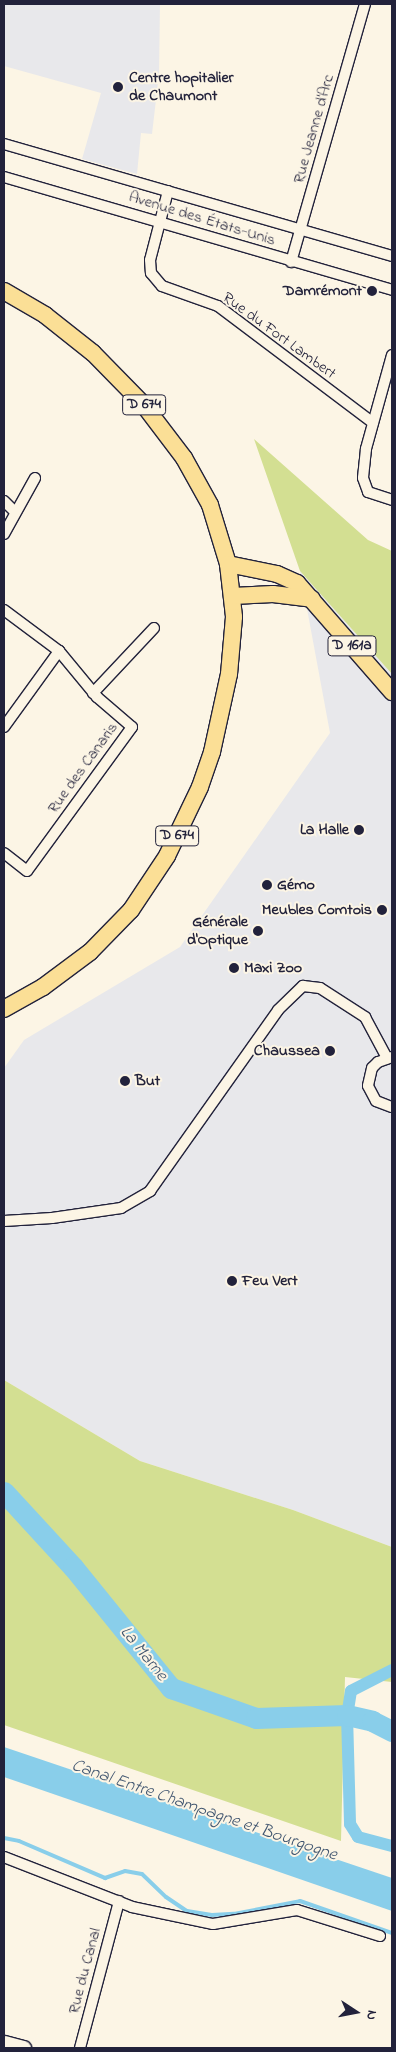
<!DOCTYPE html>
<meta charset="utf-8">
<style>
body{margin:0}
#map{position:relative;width:396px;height:2052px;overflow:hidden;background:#fcf5e5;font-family:"Indie Flower",sans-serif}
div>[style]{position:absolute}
.built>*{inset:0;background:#e8e8eb}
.green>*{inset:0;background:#d3df92}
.water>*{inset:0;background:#89ceea}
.stream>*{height:4px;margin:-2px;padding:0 2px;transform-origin:2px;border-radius:2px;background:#89ceea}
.canal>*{height:12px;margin:-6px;padding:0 6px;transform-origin:6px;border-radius:6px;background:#89ceea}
.river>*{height:21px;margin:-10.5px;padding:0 10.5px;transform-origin:10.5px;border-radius:10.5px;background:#89ceea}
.roads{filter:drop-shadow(1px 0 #22223b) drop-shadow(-1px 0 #22223b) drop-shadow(0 1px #22223b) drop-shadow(0 -1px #22223b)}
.street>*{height:10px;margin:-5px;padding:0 5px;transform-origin:5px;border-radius:5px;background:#fcf5e5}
.secondary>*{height:15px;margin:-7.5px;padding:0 7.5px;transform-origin:7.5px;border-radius:7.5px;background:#fcf5e5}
.primary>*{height:16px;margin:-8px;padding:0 8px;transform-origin:8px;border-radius:8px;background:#fbdf96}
.dots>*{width:14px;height:14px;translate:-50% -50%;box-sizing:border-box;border:2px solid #fcf5e5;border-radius:50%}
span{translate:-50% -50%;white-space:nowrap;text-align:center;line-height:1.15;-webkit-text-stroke:4px #fcf5e5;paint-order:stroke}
.shield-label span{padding:1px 4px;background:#fcf5e5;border:1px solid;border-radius:4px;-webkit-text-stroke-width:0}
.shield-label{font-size:15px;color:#22223b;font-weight:700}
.poi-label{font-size:16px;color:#22223b;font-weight:700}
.left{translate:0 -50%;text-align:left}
.right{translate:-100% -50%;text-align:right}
.street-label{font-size:16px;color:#22223b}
.water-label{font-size:18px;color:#415670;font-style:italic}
.frame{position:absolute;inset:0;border:5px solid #22223b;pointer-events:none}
.north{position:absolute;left:331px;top:1987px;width:50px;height:50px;-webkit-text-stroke:4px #fcf5e5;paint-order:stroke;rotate:101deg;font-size:14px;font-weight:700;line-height:20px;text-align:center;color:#22223b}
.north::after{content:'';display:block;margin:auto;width:18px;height:22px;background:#22223b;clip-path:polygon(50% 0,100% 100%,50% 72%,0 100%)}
</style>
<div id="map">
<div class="built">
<i style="clip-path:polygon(4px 4px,160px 4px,159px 74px,152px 134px,141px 133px,137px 174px,82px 159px,101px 93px,4px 66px)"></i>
<i style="clip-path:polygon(300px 571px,392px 674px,392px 1547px,293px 1510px,140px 1461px,4px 1380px,4px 1068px,24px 1040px,180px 947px,330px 733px)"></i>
</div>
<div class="green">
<i style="clip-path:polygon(254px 439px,368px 540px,392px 551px,392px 674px,300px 571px)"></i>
<i style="clip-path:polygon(4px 1380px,140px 1461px,293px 1510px,392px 1547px,392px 1682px,345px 1677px,341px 1841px,4px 1725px)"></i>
</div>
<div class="water">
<i style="clip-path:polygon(4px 1747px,392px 1878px,392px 1911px,4px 1777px)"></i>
</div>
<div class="stream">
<i style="left:4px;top:1838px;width:15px;rotate:11deg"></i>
<i style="left:19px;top:1841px;width:94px;rotate:23.3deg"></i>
<i style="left:105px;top:1878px;width:21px;rotate:-19deg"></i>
<i style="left:125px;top:1871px;width:17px;rotate:10deg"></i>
<i style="left:142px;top:1874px;width:33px;rotate:44deg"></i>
<i style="left:166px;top:1897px;width:25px;rotate:34deg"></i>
<i style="left:187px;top:1911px;width:25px;rotate:9deg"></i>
<i style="left:212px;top:1915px;width:22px;rotate:-3deg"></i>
<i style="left:234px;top:1914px;width:67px;rotate:-11.1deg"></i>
<i style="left:300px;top:1901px;width:97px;rotate:19.2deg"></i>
</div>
<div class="canal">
<i style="left:392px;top:1670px;width:46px;rotate:152.9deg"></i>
<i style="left:351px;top:1691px;width:24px;rotate:99deg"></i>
<i style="left:347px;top:1715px;width:109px;rotate:88.4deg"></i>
<i style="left:350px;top:1824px;width:15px;rotate:58deg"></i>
<i style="left:358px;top:1837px;width:35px;rotate:15deg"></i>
</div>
<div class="river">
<i style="left:4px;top:1492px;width:102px;rotate:47.4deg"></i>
<i style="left:73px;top:1567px;width:156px;rotate:51deg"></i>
<i style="left:171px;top:1688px;width:90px;rotate:19.4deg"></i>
<i style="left:256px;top:1718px;width:91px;rotate:-1.9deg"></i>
<i style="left:347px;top:1715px;width:26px;rotate:13deg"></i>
<i style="left:372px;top:1721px;width:22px;rotate:27deg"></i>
</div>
<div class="roads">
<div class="street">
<i style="left:4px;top:144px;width:404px;rotate:16.1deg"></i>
<i style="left:4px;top:177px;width:404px;rotate:16.2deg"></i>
<i style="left:168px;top:191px;width:71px;rotate:104.6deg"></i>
<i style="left:150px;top:260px;width:13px;rotate:86deg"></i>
<i style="left:151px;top:273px;width:17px;rotate:50deg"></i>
<i style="left:162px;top:286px;width:59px;rotate:19.7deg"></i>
<i style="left:218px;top:306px;width:194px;rotate:37deg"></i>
<i style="left:291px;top:262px;width:268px;rotate:-74deg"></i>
<i style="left:392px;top:355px;width:98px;rotate:105.5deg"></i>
<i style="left:366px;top:449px;width:29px;rotate:96deg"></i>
<i style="left:363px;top:478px;width:15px;rotate:70deg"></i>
<i style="left:368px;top:492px;width:25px;rotate:18deg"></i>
<i style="left:4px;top:501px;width:16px;rotate:45deg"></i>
<i style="left:4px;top:534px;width:64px;rotate:-61deg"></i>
<i style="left:4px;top:610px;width:69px;rotate:36.7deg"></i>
<i style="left:59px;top:651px;width:60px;rotate:50.4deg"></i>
<i style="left:97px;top:697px;width:46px;rotate:40.6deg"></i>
<i style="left:132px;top:727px;width:178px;rotate:126.1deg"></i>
<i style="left:27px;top:871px;width:29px;rotate:-142deg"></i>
<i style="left:93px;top:693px;width:89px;rotate:-46.8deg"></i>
<i style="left:4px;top:727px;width:94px;rotate:-54.1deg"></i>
<i style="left:392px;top:1057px;width:15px;rotate:160deg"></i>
<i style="left:378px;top:1062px;width:8px;rotate:135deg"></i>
<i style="left:372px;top:1068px;width:18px;rotate:103deg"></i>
<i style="left:368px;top:1086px;width:17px;rotate:62deg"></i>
<i style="left:376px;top:1101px;width:17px;rotate:21deg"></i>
<i style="left:4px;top:1221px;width:48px;rotate:-3.6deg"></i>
<i style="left:52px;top:1218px;width:70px;rotate:-8.2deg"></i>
<i style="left:121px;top:1208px;width:34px;rotate:-30deg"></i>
<i style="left:150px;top:1191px;width:222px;rotate:-54.7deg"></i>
<i style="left:278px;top:1010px;width:35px;rotate:-44deg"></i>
<i style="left:303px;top:986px;width:17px;rotate:7deg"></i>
<i style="left:320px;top:988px;width:54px;rotate:32.8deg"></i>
<i style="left:365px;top:1017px;width:47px;rotate:61.8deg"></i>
<i style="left:4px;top:1857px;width:137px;rotate:21.3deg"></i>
<i style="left:132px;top:1907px;width:83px;rotate:11.9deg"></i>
<i style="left:213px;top:1924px;width:85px;rotate:-9.5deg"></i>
<i style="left:297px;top:1910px;width:87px;rotate:17.4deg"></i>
<i style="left:80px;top:2048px;width:152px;rotate:-75.1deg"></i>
</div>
<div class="secondary">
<i style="left:4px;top:2043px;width:20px;rotate:15deg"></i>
</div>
<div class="primary">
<i style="left:4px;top:291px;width:48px;rotate:30.3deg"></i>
<i style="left:45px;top:315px;width:61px;rotate:38.4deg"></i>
<i style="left:93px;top:353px;width:71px;rotate:45.6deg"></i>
<i style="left:143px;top:404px;width:68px;rotate:52.8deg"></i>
<i style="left:184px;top:458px;width:54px;rotate:61deg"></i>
<i style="left:210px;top:505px;width:62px;rotate:73deg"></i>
<i style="left:228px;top:564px;width:53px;rotate:83.5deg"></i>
<i style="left:234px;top:617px;width:57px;rotate:95deg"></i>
<i style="left:229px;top:674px;width:80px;rotate:102.3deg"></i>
<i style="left:212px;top:752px;width:37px;rotate:109deg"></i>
<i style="left:200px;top:787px;width:76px;rotate:115.6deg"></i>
<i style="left:167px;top:856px;width:65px;rotate:123.7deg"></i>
<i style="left:131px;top:910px;width:59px;rotate:134.3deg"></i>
<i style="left:90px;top:952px;width:59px;rotate:143.3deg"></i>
<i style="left:43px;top:987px;width:45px;rotate:150.6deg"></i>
<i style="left:228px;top:564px;width:50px;rotate:11.5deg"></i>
<i style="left:277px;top:574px;width:22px;rotate:24deg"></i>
<i style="left:297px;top:583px;width:145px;rotate:48.9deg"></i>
<i style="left:233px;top:596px;width:40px;rotate:-2.9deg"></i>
<i style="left:273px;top:594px;width:39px;rotate:7deg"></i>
</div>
</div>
<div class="dots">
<i style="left:118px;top:87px;background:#22223b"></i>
<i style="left:372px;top:291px;background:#22223b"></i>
<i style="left:359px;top:830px;background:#22223b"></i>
<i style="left:267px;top:885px;background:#22223b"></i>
<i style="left:382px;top:910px;background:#22223b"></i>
<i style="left:258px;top:931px;background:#22223b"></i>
<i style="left:234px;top:968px;background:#22223b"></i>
<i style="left:330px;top:1051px;background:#22223b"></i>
<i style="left:125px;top:1081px;background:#22223b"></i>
<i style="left:232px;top:1281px;background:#22223b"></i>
</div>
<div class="shield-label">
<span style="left:144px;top:405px">D 674</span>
<span style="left:352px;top:646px">D 161a</span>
<span style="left:177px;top:836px">D 674</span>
</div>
<div class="poi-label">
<span class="left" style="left:129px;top:87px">Centre hopitalier<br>de Chaumont</span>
<span class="right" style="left:362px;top:291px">Damrémont</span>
<span class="right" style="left:349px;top:830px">La Halle</span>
<span class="left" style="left:277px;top:885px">Gémo</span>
<span class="right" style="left:372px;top:910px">Meubles Comtois</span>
<span class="right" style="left:248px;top:931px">Générale<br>d'Optique</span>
<span class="left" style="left:244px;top:968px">Maxi Zoo</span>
<span class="right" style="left:320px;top:1051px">Chaussea</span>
<span class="left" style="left:135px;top:1081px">But</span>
<span class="left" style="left:242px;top:1281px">Feu Vert</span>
</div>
<div class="street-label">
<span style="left:314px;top:129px;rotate:-74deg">Rue Jeanne d'Arc</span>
<span style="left:202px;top:219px;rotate:17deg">Avenue des États-Unis</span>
<span style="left:279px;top:336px;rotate:36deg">Rue du Fort Lambert</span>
<span style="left:83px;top:768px;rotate:-54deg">Rue des Canaris</span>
<span style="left:85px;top:1971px;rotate:-75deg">Rue du Canal</span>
</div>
<div class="water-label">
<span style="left:143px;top:1654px;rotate:51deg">La Marne</span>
<span style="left:204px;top:1811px;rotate:19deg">Canal Entre Champagne et Bourgogne</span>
</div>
<div class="frame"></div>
<div class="north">N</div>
</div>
